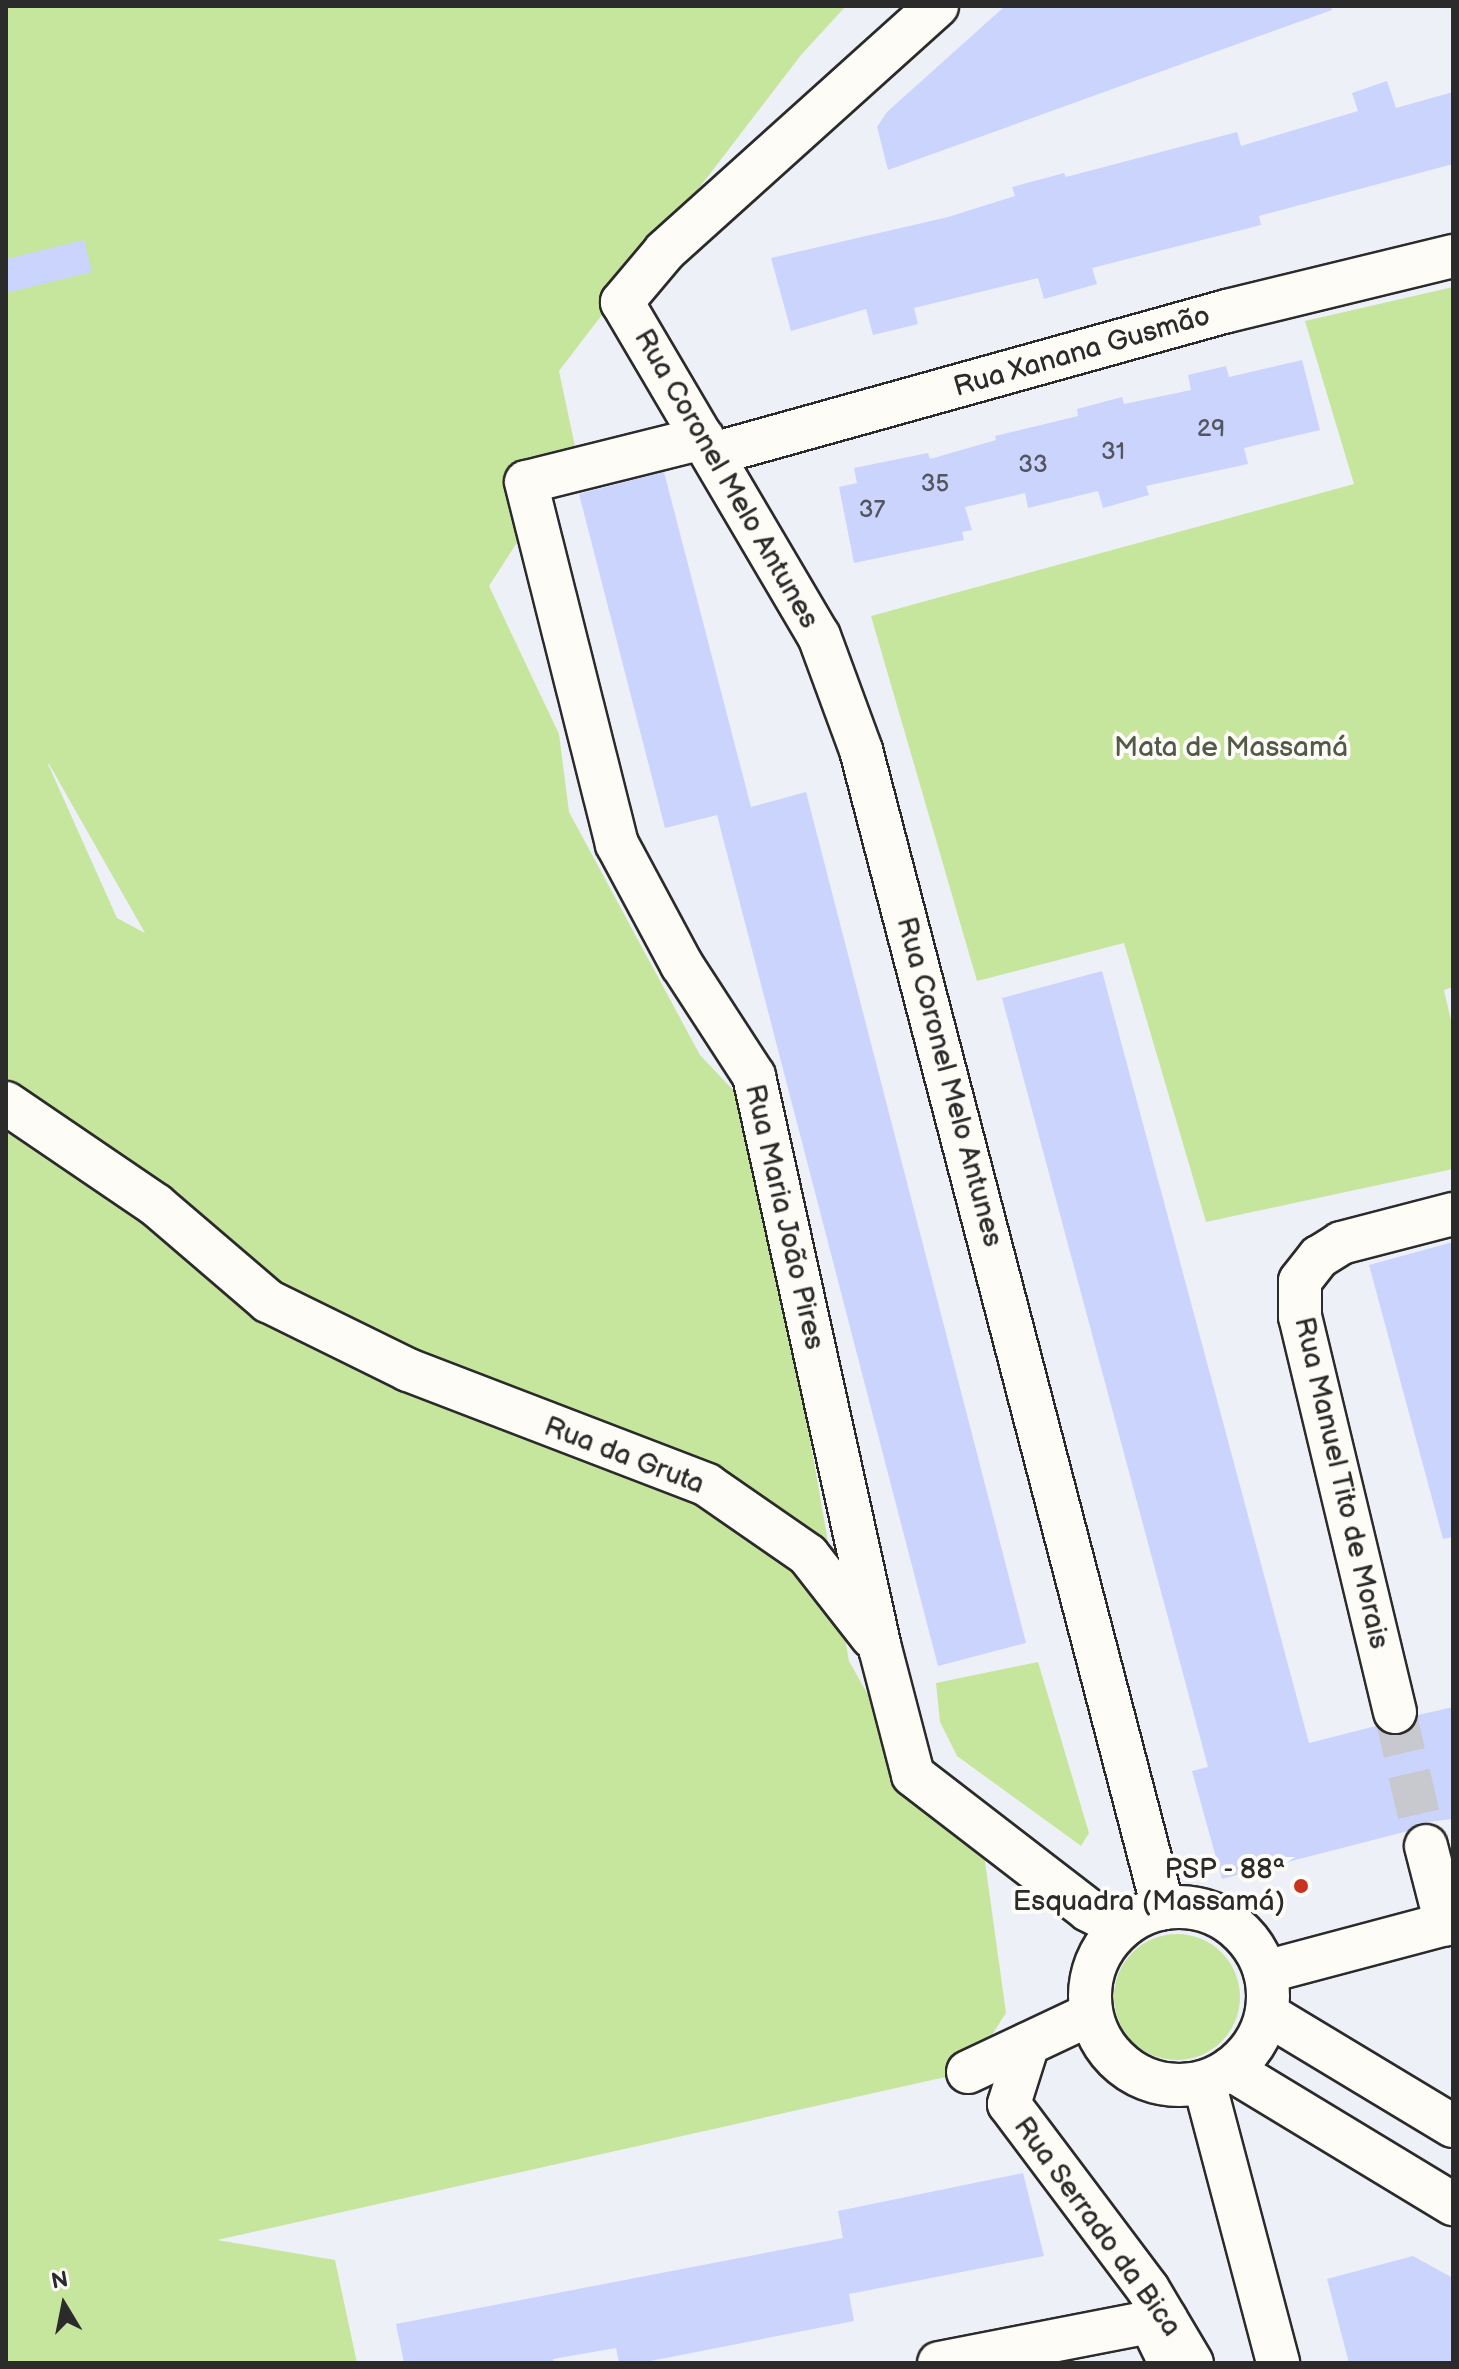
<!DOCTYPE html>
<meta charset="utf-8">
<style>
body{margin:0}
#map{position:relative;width:1459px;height:2369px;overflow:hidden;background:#eef0f8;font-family:"Balsamiq Sans",sans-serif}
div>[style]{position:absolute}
.green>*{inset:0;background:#c6e69e}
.round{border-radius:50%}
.building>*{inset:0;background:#cbd4fc}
.minor-tunnel>*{height:42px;margin-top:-21px;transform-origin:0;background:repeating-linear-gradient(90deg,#c7c9cf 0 42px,transparent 0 63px)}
.roads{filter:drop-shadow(2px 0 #2b2b2b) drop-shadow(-2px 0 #2b2b2b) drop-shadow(0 2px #2b2b2b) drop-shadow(0 -2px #2b2b2b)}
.service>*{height:22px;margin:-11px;padding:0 11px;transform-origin:11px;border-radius:11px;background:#fdfcf7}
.minor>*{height:42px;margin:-21px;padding:0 21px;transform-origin:21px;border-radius:21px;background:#fdfcf7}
.minor>.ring{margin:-21px;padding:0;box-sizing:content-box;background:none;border:42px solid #fdfcf7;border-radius:50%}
.dots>*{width:22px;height:22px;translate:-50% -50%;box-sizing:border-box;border:4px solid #fdfcf7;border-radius:50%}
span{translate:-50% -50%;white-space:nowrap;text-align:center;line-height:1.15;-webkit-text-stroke:8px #fdfcf7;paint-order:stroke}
.number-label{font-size:24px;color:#53555f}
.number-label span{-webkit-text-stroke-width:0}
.street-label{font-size:28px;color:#2b2b2b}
.park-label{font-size:28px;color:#525a48}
.poi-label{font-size:28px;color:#2b2b2b}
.right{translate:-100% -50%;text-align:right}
.frame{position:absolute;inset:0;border:8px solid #2b2b2b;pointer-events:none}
.north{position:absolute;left:24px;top:2265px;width:80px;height:80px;-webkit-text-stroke:6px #fdfcf7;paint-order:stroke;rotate:350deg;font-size:22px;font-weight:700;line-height:32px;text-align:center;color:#2b2b2b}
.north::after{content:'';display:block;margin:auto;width:28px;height:36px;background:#2b2b2b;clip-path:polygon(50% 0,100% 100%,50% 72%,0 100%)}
</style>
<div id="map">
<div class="green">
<i style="clip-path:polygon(evenodd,6px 6px,846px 6px,801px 55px,559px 371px,576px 451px,489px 586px,559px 734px,569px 812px,700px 1055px,752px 1110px,849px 1661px,913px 1775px,982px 1840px,1006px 2013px,968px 2072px,217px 2240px,335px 2260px,357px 2363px,6px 2363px,6px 6px,48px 764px,49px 764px,145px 933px,117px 918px,48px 764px)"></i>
<i style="clip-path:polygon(1453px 287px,1453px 987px,1444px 990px,1453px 1029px,1453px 1169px,1206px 1222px,1124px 943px,977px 981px,871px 616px,1354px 484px,1305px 321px)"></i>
<i style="clip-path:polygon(1038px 1662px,1089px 1833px,1081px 1846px,957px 1756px,940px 1722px,936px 1683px)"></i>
<i class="round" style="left:1114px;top:1934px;width:126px;height:126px"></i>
</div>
<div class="building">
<i style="clip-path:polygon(1005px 6px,1331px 6px,1332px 10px,888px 170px,877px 127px,887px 112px)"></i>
<i style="clip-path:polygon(1387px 81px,1396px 108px,1453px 92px,1453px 164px,1259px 216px,1261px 225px,1092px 268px,1097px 284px,1044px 299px,1038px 278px,914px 308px,918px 324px,873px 335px,866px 309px,791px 331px,771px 258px,948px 217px,1015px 196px,1012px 187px,1064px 173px,1066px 177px,1237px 132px,1241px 146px,1358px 111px,1352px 93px)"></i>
<i style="clip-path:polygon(84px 240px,92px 272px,6px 293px,6px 259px)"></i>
<i style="clip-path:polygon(1302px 360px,1320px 430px,1244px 448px,1248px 464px,1146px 486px,1149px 495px,1103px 508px,1098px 491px,1028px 508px,1025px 493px,965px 507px,972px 530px,962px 532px,964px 540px,854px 563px,839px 487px,857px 483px,854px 468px,928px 453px,930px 459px,996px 440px,995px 436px,1078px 416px,1077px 409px,1122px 397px,1124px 404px,1191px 390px,1188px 375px,1226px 366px,1229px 377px)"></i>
<i style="clip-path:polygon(664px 472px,751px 807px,806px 792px,1026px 1643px,938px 1666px,717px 815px,665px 828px,579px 494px)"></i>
<i style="clip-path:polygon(1102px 971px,1309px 1743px,1376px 1726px,1387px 1735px,1401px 1735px,1412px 1729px,1418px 1715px,1453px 1707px,1453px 1819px,1419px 1823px,1408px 1831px,1222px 1879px,1192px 1771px,1208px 1767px,1002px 998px)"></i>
<i style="clip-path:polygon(1453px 1242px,1453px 1537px,1443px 1539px,1369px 1265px)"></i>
<i style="clip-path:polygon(1023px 2173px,1044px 2256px,849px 2294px,854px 2321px,640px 2363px,619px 2363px,616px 2348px,553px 2359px,554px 2363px,404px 2363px,396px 2324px,843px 2238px,838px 2211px)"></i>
<i style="clip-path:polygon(1413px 2256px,1453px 2278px,1453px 2363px,1349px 2363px,1327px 2279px)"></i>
</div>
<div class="minor-tunnel">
<i style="left:1395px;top:1712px;width:138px;rotate:77deg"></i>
</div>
<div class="roads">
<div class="service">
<i style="left:1140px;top:2324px;width:43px;rotate:64deg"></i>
</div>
<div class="minor">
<i style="left:937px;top:6px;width:366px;rotate:138deg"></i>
<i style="left:665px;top:251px;width:67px;rotate:130.1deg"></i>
<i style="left:622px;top:302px;width:388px;rotate:59.5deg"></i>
<i style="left:819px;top:636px;width:121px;rotate:69.8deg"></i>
<i style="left:861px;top:750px;width:1197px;rotate:75.38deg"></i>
<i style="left:703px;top:438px;width:182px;rotate:166deg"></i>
<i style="left:526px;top:482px;width:373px;rotate:75.9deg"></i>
<i style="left:617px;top:844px;width:137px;rotate:61.8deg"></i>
<i style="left:682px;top:965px;width:132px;rotate:57deg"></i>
<i style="left:754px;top:1076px;width:586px;rotate:77.58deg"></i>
<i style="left:880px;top:1648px;width:131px;rotate:75.4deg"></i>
<i style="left:913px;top:1775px;width:221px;rotate:37.6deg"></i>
<i style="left:1088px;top:1910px;width:38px;rotate:27deg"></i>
<i style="left:713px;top:454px;width:534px;rotate:-15.55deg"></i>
<i style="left:1227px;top:311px;width:233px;rotate:-13.7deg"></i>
<i style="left:6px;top:1103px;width:181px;rotate:34.2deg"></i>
<i style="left:156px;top:1205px;width:148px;rotate:40.6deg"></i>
<i style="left:268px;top:1301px;width:156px;rotate:26.2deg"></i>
<i style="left:408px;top:1370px;width:320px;rotate:21deg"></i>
<i style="left:707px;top:1485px;width:123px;rotate:34.7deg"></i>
<i style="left:808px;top:1555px;width:104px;rotate:52deg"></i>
<i style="left:1395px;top:1712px;width:406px;rotate:-103.5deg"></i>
<i style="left:1300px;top:1317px;width:36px;rotate:-90deg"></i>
<i style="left:1300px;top:1281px;width:31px;rotate:-52deg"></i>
<i style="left:1319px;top:1257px;width:26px;rotate:-32deg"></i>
<i style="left:1341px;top:1243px;width:116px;rotate:-14.5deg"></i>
<i style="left:1426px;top:1846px;width:81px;rotate:75.6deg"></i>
<i class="ring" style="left:1090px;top:1907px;width:136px;height:136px"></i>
<i style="left:1265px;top:1972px;width:195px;rotate:-14.9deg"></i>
<i style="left:1267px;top:2014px;width:217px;rotate:31.1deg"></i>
<i style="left:1028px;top:2044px;width:63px;rotate:107.6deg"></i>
<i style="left:1009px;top:2104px;width:231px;rotate:53.1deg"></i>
<i style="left:1148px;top:2289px;width:86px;rotate:59.3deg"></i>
<i style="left:1230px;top:2069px;width:261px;rotate:31.2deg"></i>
<i style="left:968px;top:2072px;width:136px;rotate:-25.2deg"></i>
<i style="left:1204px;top:2082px;width:291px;rotate:75.2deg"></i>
<i style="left:939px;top:2363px;width:231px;rotate:-11deg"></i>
</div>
</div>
<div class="dots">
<i style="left:1301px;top:1886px;background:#c8321e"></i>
</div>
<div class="number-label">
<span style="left:1211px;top:429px">29</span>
<span style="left:1113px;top:452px">31</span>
<span style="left:1033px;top:465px">33</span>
<span style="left:935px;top:484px">35</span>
<span style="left:872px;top:510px">37</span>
</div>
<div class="street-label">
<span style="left:1082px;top:352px;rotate:-16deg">Rua Xanana Gusmão</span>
<span style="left:726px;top:479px;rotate:60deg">Rua Coronel Melo Antunes</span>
<span style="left:949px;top:1082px;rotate:75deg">Rua Coronel Melo Antunes</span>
<span style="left:784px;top:1217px;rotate:77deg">Rua Maria João Pires</span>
<span style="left:624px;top:1456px;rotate:21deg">Rua da Gruta</span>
<span style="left:1341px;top:1483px;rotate:77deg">Rua Manuel Tito de Morais</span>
<span style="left:1097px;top:2227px;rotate:54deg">Rua Serrado da Bica</span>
</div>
<div class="park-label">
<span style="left:1231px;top:748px">Mata de Massamá</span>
</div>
<div class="poi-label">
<span class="right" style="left:1285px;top:1886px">PSP - 88ª<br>Esquadra (Massamá)</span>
</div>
<div class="frame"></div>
<div class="north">N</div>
</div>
